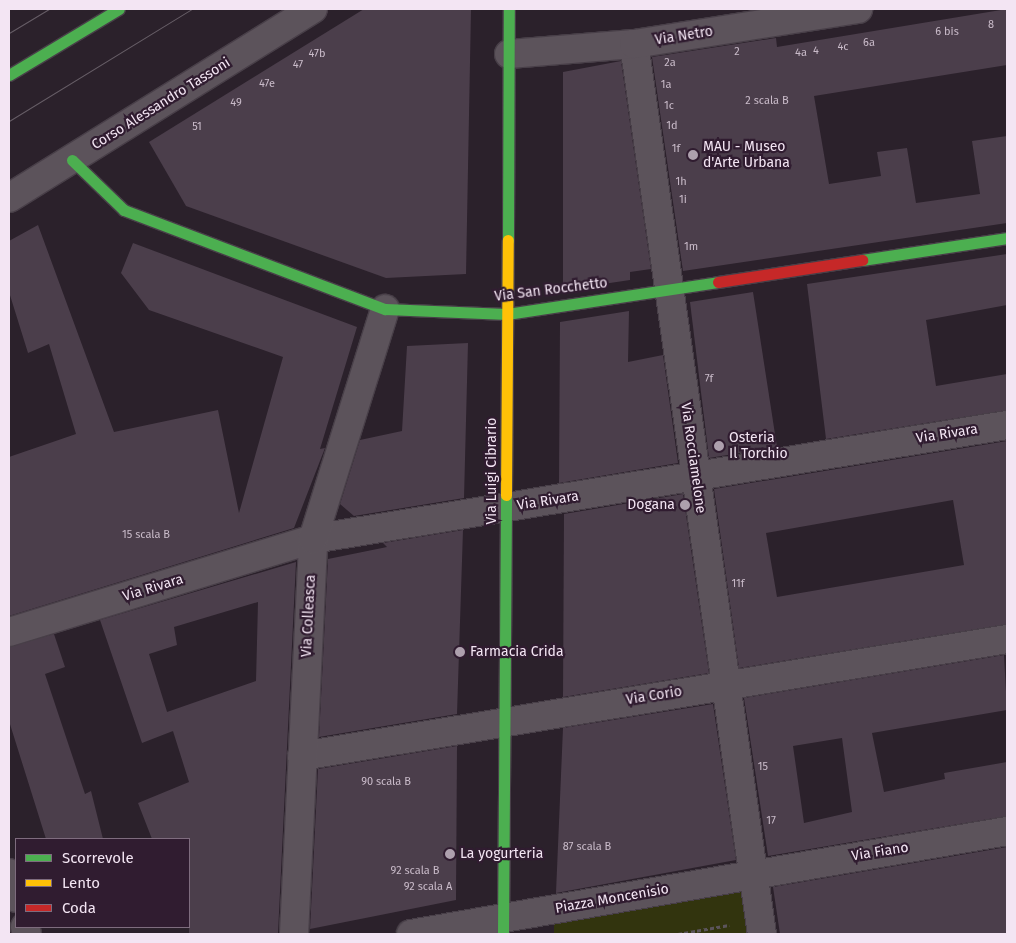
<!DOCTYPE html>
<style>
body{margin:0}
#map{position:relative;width:1016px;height:943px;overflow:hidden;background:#2b212b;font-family:"Fira Sans",sans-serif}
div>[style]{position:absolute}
.green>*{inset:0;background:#32340e}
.building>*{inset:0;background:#4b3e4b}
.path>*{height:3px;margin-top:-1.5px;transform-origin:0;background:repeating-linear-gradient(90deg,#5b545b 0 4px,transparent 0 6.5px)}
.roads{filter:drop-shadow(1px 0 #483f48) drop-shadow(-1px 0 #483f48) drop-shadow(0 1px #483f48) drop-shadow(0 -1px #483f48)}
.street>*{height:28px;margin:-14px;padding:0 14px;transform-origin:14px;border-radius:14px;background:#5c535b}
.fast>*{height:11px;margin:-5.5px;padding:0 5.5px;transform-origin:5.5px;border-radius:5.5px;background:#4caf50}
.slow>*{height:11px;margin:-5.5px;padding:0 5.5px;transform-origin:5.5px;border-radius:5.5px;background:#ffc107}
.jam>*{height:11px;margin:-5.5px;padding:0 5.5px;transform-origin:5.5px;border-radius:5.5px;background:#c62828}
.tram>*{height:1px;margin:-0.5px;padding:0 0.5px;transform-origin:0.5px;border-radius:0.5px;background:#665d66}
.dots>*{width:14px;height:14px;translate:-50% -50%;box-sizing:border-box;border:2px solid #301c30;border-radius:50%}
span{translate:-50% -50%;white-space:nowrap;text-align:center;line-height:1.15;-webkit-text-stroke:4.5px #301c30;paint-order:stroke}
.number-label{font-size:11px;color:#c9bbc9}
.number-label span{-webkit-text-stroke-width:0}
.street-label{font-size:14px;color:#f3e5f3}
.poi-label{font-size:14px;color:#f3e5f3}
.left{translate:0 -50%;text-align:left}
.right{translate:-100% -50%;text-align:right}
.frame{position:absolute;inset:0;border:10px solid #f3e5f3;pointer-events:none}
.legend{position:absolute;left:15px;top:838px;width:175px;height:90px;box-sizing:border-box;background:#301c30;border:1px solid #7e6c7e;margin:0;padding:6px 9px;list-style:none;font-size:15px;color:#f3e5f3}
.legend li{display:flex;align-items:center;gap:10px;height:25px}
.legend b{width:25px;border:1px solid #7e6c7e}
</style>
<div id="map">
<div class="green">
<i style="clip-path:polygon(742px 887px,749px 934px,554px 934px,554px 922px)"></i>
</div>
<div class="building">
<i style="clip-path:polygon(364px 9px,471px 9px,466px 274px,386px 278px,186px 206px,149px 142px)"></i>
<i style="clip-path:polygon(1007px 9px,1007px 65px,814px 96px,829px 184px,881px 176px,877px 152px,907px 148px,916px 203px,980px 194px,972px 141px,1007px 136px,1007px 223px,683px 271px,652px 57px,776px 38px,777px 47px)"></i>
<i style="clip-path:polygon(621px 61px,651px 269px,630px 272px,630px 280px,563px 290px,563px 72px)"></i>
<i style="clip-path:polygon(38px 225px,114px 432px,218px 410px,239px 513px,283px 357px,149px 310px,121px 273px,133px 243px,357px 327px,320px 449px,325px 448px,294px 528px,9px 616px,9px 457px,76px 434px,49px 344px,28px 353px,9px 292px,9px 241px)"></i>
<i style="clip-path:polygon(1007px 254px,1007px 305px,926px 320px,936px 386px,1007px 374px,1007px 410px,826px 439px,807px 284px)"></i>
<i style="clip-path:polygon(753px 292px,777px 447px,709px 458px,690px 302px)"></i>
<i style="clip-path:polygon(629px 311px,628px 362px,663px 355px,678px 463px,559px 483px,560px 322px)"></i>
<i style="clip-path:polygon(468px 343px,464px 498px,354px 516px,340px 504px,360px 440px,402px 431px,407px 346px)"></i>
<i style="clip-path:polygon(evenodd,1007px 441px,1007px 624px,739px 668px,714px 489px,1007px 441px,953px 500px,964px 565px,777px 597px,766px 533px,953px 500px)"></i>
<i style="clip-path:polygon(683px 494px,709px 673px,563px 697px,564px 514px)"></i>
<i style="clip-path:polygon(463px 530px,457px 714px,319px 737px,328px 559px,387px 547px,383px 543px)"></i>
<i style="clip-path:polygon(296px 562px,278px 933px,189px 934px,189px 839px,152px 839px,138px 803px,189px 782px,167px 712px,256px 681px,258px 602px,174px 627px,177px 645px,149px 654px,173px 731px,142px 743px,100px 620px)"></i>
<i style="clip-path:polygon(54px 634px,65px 667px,45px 674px,85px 794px,91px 791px,103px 839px,46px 839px,9px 721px,9px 647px)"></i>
<i style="clip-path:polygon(evenodd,1004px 655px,1007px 710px,872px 733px,884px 792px,945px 779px,944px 773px,1007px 762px,1007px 816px,768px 856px,744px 698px,1004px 655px,842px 738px,852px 812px,804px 823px,793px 746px,842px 738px)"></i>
<i style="clip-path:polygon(713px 704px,736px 860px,556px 893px,563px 728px)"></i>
<i style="clip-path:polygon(457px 746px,456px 900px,310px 929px,318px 769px)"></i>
<i style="clip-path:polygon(1007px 847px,1007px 934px,780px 934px,773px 887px)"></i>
</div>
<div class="path">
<i style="left:678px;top:934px;width:52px;rotate:-10deg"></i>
</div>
<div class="roads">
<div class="street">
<i style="left:634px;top:44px;width:899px;rotate:81.82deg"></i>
<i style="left:509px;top:54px;width:125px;rotate:-4.6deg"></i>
<i style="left:634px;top:44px;width:227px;rotate:-8.9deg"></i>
<i style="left:9px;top:198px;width:358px;rotate:-31.9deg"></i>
<i style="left:9px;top:632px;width:318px;rotate:-17deg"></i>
<i style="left:313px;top:539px;width:703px;rotate:-9.33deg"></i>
<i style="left:302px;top:756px;width:715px;rotate:-9.42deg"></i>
<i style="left:9px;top:873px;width:26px;rotate:74deg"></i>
<i style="left:25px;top:927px;width:7px;rotate:74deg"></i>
<i style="left:294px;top:934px;width:395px;rotate:-87.2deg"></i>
<i style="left:313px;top:539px;width:241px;rotate:-72.6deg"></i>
<i style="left:411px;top:934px;width:605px;rotate:-9.8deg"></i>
</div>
<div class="fast">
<i style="left:9px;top:75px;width:128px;rotate:-31deg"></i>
<i style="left:72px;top:160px;width:72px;rotate:43.9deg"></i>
<i style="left:124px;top:210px;width:279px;rotate:20.8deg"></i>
<i style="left:385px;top:309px;width:122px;rotate:2.3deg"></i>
<i style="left:507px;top:314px;width:213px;rotate:-8.6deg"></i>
<i style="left:508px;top:240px;width:231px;rotate:-89.8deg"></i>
<i style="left:862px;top:260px;width:147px;rotate:-8.6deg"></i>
<i style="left:503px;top:934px;width:439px;rotate:-89.6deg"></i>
</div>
<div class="slow">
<i style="left:506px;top:495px;width:255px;rotate:-89.6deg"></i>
</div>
<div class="jam">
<i style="left:718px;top:282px;width:146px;rotate:-8.7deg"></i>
</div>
</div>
<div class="tram">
<i style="left:9px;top:33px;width:47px;rotate:-31deg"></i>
<i style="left:9px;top:121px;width:215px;rotate:-31.5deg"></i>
</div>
<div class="dots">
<i style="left:693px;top:155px;background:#ada0ad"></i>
<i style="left:719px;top:446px;background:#ada0ad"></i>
<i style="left:685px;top:505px;background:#ada0ad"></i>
<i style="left:460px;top:652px;background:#ada0ad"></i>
<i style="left:450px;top:854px;background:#ada0ad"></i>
</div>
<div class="number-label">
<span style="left:991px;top:25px">8</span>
<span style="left:947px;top:32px">6 bis</span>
<span style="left:869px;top:43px">6a</span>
<span style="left:843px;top:47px">4c</span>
<span style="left:816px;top:51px">4</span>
<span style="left:737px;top:52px">2</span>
<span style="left:801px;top:53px">4a</span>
<span style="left:317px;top:54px">47b</span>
<span style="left:670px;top:63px">2a</span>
<span style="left:298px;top:65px">47</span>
<span style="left:267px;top:84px">47e</span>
<span style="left:666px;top:85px">1a</span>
<span style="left:767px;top:101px">2 scala B</span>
<span style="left:236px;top:103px">49</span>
<span style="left:669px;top:106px">1c</span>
<span style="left:672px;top:126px">1d</span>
<span style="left:197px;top:127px">51</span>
<span style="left:676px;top:149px">1f</span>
<span style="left:681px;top:182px">1h</span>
<span style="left:683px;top:200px">1i</span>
<span style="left:691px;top:247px">1m</span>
<span style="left:709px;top:379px">7f</span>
<span style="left:146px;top:535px">15 scala B</span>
<span style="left:738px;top:584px">11f</span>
<span style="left:763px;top:767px">15</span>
<span style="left:386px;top:782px">90 scala B</span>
<span style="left:771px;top:821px">17</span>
<span style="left:587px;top:847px">87 scala B</span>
<span style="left:415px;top:871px">92 scala B</span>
<span style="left:428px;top:887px">92 scala A</span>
</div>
<div class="street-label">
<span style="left:684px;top:36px;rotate:-9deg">Via Netro</span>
<span style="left:161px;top:104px;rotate:-32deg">Corso Alessandro Tassoni</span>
<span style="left:551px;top:290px;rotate:-7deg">Via San Rocchetto</span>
<span style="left:947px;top:434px;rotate:-9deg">Via Rivara</span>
<span style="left:693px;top:458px;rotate:82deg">Via Rocciamelone</span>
<span style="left:492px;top:471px;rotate:-90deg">Via Luigi Cibrario</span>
<span style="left:548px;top:501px;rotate:-9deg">Via Rivara</span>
<span style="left:153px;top:588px;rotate:-17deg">Via Rivara</span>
<span style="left:309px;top:616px;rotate:-87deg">Via Colleasca</span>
<span style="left:654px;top:696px;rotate:-9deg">Via Corio</span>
<span style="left:880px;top:852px;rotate:-9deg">Via Fiano</span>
<span style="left:612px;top:899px;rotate:-10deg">Piazza Moncenisio</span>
</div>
<div class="poi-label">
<span class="left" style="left:703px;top:155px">MAU - Museo<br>d'Arte Urbana</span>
<span class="left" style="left:729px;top:446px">Osteria<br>Il Torchio</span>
<span class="right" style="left:675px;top:505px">Dogana</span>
<span class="left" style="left:470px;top:652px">Farmacia Crida</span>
<span class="left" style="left:460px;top:854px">La yogurteria</span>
</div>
<div class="frame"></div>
<ul class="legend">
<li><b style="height:6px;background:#4caf50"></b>Scorrevole</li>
<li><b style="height:6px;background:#ffc107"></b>Lento</li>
<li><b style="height:6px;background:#c62828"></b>Coda</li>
</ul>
</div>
